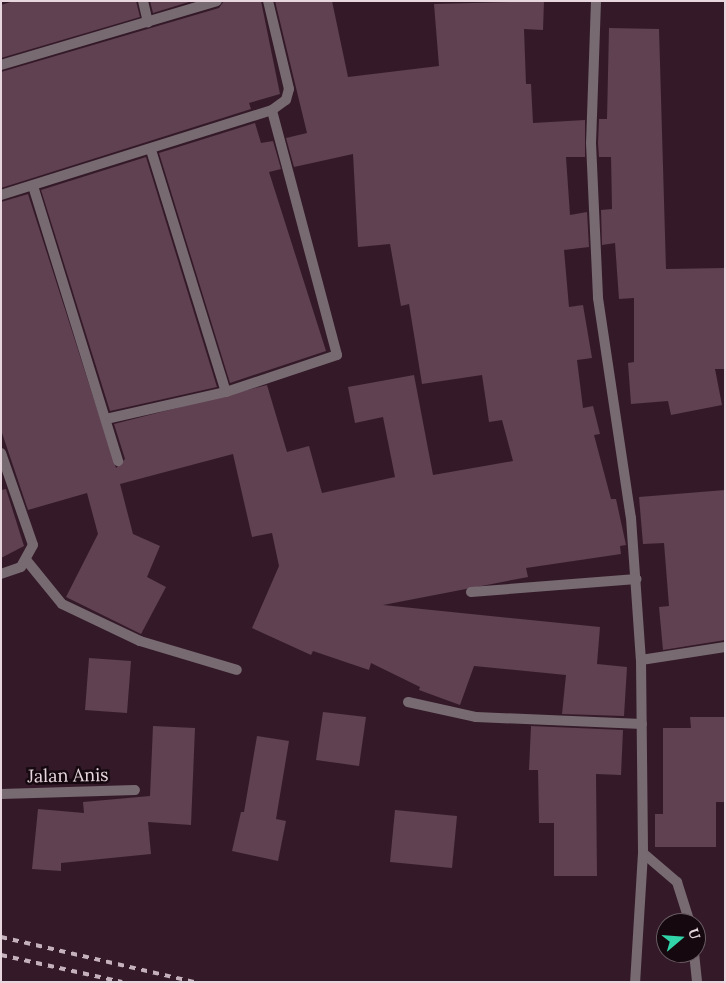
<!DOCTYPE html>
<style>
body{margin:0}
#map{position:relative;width:726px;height:983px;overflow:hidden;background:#341a29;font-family:Lora,serif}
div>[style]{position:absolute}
.building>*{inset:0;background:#5f4151}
.lane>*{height:10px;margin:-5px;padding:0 5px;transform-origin:5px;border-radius:5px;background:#786a71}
.street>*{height:10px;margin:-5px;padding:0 5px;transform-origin:5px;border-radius:5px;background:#786a71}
.rail>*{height:4px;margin-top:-2px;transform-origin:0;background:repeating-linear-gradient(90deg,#c5b1bc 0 6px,transparent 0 12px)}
span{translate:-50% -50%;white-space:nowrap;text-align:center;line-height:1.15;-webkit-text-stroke:5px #15090f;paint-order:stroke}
.street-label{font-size:18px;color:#e8d6df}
.frame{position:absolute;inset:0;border:2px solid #e8d6df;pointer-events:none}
.north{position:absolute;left:656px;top:913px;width:50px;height:50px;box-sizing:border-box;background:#15090f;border:1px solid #695b62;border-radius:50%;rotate:72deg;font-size:14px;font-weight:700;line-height:20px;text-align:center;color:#e8d6df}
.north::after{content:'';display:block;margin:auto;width:18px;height:22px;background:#32d4a9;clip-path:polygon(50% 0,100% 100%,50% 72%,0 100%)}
</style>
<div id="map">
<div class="building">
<i style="clip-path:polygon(14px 1px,136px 1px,140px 17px,1px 58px,1px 5px)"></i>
<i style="clip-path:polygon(150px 1px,192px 1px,153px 13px)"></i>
<i style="clip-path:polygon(224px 1px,261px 1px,280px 94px,249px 103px,251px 109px,1px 188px,1px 72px,219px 8px)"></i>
<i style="clip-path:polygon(275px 1px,332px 1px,348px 77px,439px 66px,434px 4px,544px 1px,543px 30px,524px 29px,526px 84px,531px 84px,533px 123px,585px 120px,585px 157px,566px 157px,570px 215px,587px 212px,589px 247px,564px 250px,569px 307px,583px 305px,592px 358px,577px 360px,583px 408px,593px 406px,600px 434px,594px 435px,611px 499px,616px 499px,626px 545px,620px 546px,621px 554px,526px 568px,528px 577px,383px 605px,600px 627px,597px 664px,627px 667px,624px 716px,562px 714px,566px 675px,474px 666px,460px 705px,419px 690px,420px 687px,371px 663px,369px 670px,313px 651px,311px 655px,252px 628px,279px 566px,272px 533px,252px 537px,233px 454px,120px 484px,133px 534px,160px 546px,147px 577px,166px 587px,141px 634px,66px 597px,98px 534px,87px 493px,28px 510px,1px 430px,1px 202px,28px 194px,116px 468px,125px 459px,114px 424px,267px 385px,287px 452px,309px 446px,322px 493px,395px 477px,383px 417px,355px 423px,348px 387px,414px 375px,433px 475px,513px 461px,502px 420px,489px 422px,482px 375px,422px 384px,409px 304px,401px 306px,390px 244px,358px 247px,353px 154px,294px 167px,286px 138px,307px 133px)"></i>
<i style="clip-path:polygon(609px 28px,659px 29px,666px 269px,725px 268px,725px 369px,715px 369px,722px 405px,671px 415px,668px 401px,631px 404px,628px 363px,634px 362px,634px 298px,619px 299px,615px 243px,602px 245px,601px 210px,612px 209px,611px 157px,599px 157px,598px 143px,599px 119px,607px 119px)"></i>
<i style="clip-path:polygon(255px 123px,261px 143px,273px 141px,281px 169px,269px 172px,326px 351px,230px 383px,159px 153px)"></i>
<i style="clip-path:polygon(146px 157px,217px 387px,110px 411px,41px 190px)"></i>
<i style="clip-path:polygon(6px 489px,24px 546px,1px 558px,1px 490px)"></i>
<i style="clip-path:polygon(725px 490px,725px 640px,663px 650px,659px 607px,669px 606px,664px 543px,643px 544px,639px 497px)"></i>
<i style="clip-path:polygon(89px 658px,131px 661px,127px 713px,85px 710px)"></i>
<i style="clip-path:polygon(323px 712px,366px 717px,359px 766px,316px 760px)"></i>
<i style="clip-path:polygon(690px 717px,725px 717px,725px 802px,716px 802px,716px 847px,655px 847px,655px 814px,663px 814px,663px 728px,691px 728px)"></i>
<i style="clip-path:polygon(153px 726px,195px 728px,191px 825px,148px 822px,151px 854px,61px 863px,61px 871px,32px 869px,38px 809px,84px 813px,83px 802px,150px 796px)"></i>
<i style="clip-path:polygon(531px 726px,623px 730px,621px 775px,596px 774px,597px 876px,554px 876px,554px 823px,539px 823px,538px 770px,529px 770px)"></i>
<i style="clip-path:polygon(257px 736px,289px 741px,276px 819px,286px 821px,278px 861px,232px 851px,241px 812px,244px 812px)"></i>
<i style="clip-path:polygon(395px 810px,457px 816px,452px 868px,390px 862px)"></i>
</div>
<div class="lane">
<i style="left:643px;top:853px;width:45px;rotate:40.5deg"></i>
<i style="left:677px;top:882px;width:43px;rotate:72.4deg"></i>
<i style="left:694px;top:953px;width:29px;rotate:84deg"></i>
</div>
<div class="street">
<i style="left:143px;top:1px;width:22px;rotate:77deg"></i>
<i style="left:596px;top:1px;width:142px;rotate:92deg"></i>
<i style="left:591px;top:143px;width:155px;rotate:87.4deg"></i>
<i style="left:598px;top:298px;width:222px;rotate:81.5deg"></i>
<i style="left:631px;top:518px;width:142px;rotate:86deg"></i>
<i style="left:641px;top:660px;width:193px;rotate:89.4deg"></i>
<i style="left:643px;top:853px;width:129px;rotate:93.5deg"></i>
<i style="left:1px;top:65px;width:225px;rotate:-16.5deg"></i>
<i style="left:151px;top:150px;width:253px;rotate:72.8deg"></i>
<i style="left:33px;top:186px;width:288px;rotate:72.8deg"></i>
<i style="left:1px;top:195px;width:284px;rotate:-17.4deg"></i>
<i style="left:272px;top:110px;width:17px;rotate:-36deg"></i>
<i style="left:286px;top:100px;width:11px;rotate:-75deg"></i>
<i style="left:289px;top:89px;width:90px;rotate:-103.4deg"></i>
<i style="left:106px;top:419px;width:123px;rotate:-12.7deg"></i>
<i style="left:226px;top:392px;width:117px;rotate:-18.4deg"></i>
<i style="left:337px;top:355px;width:253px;rotate:-104.9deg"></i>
<i style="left:1px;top:453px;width:97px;rotate:70.8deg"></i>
<i style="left:33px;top:545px;width:25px;rotate:119deg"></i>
<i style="left:21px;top:567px;width:21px;rotate:161deg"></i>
<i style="left:27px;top:561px;width:55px;rotate:50.9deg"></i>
<i style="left:62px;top:604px;width:86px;rotate:25.4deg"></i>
<i style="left:140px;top:641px;width:101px;rotate:16.6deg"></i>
<i style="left:471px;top:592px;width:166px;rotate:-4.5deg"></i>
<i style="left:641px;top:660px;width:85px;rotate:-8.8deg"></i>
<i style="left:408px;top:702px;width:70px;rotate:12.4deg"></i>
<i style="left:476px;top:717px;width:166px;rotate:2.4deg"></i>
<i style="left:1px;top:794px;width:134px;rotate:-1.7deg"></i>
</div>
<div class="rail">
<i style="left:1px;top:937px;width:199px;rotate:13.1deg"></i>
<i style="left:1px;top:955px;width:124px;rotate:12.6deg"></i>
</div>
<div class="street-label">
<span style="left:68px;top:776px;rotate:-1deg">Jalan Anis</span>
</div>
<div class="frame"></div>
<div class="north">U</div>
</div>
